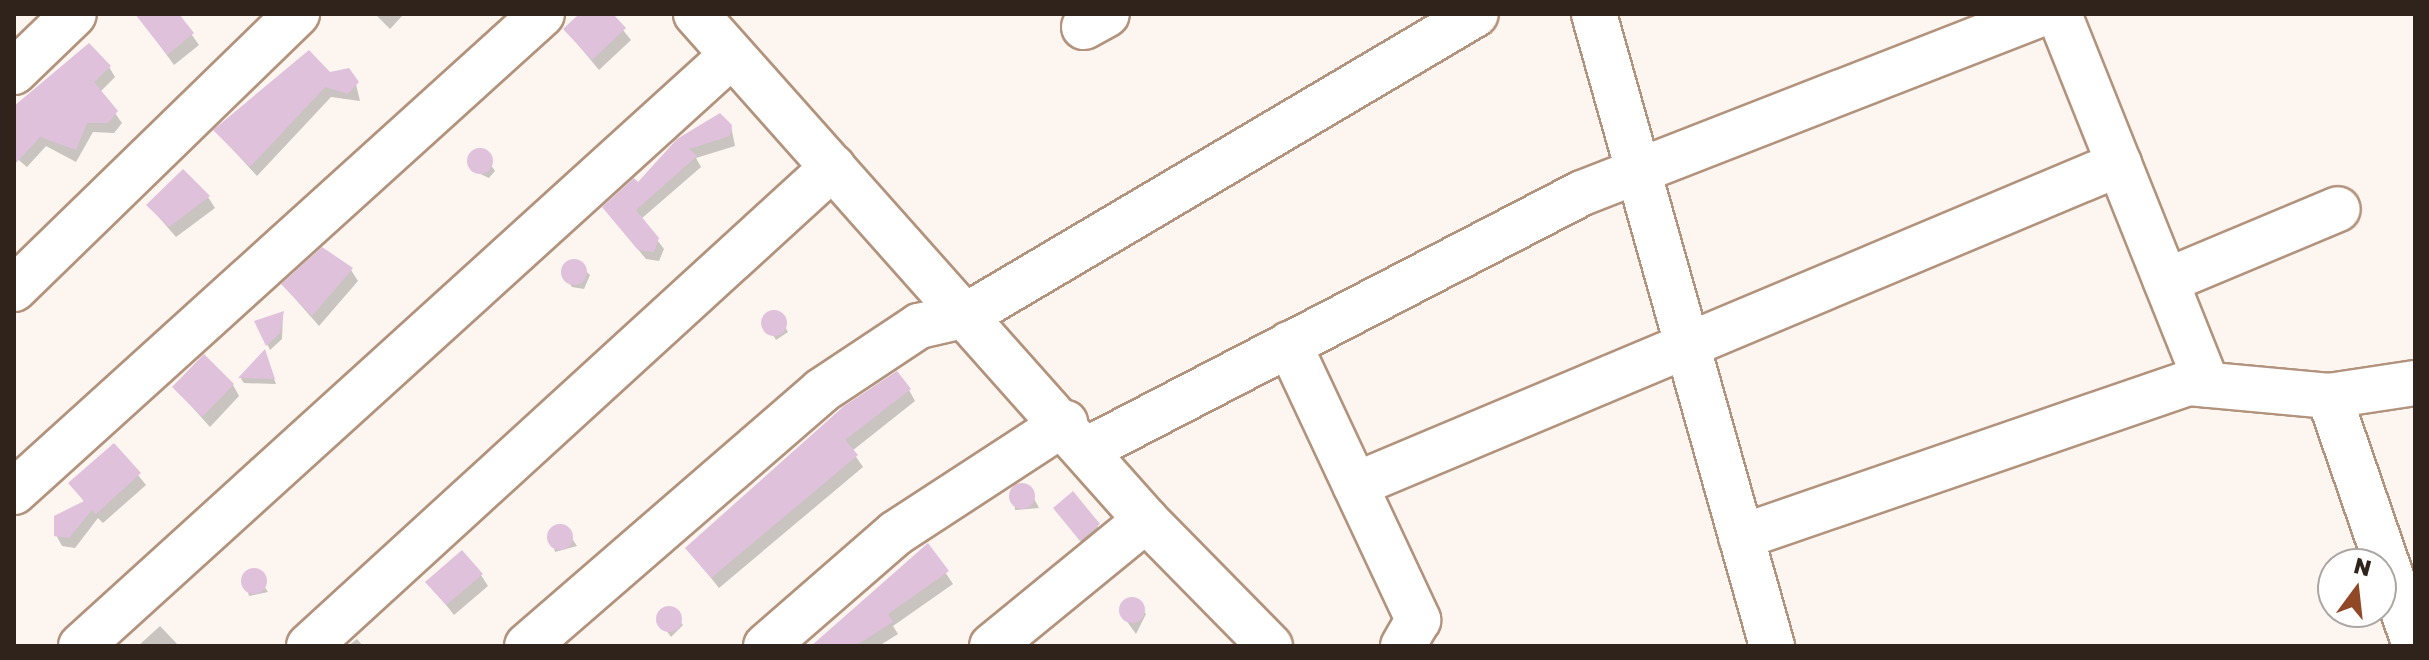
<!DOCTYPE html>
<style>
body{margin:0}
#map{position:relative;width:2429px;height:660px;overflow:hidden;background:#fcf5f0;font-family:"Golos Text",sans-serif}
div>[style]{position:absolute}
.shadow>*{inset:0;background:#0003}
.building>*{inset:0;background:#dfc1dc}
.round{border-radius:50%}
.roads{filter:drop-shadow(2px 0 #b2937d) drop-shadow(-2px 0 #b2937d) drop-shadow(0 2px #b2937d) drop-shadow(0 -2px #b2937d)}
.minor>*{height:44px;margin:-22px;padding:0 22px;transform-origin:22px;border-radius:22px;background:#fff}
span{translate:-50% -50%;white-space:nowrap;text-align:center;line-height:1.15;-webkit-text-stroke:6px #fff;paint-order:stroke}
.frame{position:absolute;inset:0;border:16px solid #30231b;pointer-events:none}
.north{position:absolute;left:2317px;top:548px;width:80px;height:80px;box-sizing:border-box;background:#fff;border:2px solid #aca7a4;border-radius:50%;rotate:15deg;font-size:22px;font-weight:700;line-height:32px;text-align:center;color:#30231b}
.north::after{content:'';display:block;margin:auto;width:28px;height:36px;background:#904826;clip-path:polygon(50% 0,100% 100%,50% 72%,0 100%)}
</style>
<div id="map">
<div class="shadow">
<i style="clip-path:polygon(153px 14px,177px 14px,199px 45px,174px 65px,143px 22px)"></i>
<i style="clip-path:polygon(375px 14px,404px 14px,390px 29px)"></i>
<i style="clip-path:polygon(582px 14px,610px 14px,631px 40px,599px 70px,565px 29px)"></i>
<i style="clip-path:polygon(109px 67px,115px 77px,100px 92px,122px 123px,114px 133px,93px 132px,76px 162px,46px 146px,27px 167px,14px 156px,14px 114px)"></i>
<i style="clip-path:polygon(330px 74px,354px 76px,360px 101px,331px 97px,257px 176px,216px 131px)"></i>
<i style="clip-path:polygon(731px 126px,735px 146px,696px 158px,701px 167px,641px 219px,664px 249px,659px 261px,646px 259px,604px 208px,638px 185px,679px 140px)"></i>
<i style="clip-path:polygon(480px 149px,495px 171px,489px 178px,472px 170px,470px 157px)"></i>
<i style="clip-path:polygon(208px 197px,215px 208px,176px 237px,149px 206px)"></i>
<i style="clip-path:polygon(574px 260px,590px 275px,584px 289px,572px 287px,561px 271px)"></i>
<i style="clip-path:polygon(351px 270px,358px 281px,319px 326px,283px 285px)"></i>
<i style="clip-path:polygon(777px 312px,788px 332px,776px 340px,765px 321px)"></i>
<i style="clip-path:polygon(283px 313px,282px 339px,270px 350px,256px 322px)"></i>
<i style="clip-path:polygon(264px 352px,276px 384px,244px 383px,241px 379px)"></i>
<i style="clip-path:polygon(233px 385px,239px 396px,210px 427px,174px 387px)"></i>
<i style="clip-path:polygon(909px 390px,915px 401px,852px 451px,863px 467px,719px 588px,687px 548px)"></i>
<i style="clip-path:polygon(114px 445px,146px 485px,103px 523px,98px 518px,75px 548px,62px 546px,56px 535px,85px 503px,71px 483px)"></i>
<i style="clip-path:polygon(1028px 487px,1039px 508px,1015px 510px,1013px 490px)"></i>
<i style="clip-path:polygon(1073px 494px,1105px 536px,1088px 551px,1055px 508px)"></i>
<i style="clip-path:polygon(565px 528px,577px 546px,555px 552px,550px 531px)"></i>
<i style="clip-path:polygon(928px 546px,953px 584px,893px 626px,898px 634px,879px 646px,812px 646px)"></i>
<i style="clip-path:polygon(254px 570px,268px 592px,249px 596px,244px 578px)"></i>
<i style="clip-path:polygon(481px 575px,488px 586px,454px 615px,428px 582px)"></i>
<i style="clip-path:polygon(1132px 599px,1146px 614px,1136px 634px,1123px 616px)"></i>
<i style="clip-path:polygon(669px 608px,683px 625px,671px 637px,658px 619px)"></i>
<i style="clip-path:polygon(160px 626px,179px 646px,138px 646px)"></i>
<i style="clip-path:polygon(357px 639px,363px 646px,348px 646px)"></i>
</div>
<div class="building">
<i style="clip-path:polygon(135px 14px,179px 14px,194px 33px,167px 55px)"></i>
<i style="clip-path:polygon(579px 14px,613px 14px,626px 28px,592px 60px,563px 29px)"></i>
<i style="clip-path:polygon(89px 43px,111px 66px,94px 82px,118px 111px,108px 123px,87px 123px,76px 150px,40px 137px,14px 165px,14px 106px)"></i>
<i style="clip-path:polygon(309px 50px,330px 72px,349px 68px,359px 82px,348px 94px,325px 87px,250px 167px,213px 130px)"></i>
<i style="clip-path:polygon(720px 113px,732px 125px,730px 136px,689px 149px,697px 156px,636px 210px,659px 238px,654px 252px,638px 250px,602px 207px,634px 178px,638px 182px,677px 139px)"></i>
<i class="round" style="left:467px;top:148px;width:26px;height:26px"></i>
<i style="clip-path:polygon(183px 169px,210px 196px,169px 227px,146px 205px)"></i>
<i style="clip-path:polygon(322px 247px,353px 268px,312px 316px,281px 284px)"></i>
<i class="round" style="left:561px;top:259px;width:26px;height:26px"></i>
<i class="round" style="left:761px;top:310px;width:26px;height:26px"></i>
<i style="clip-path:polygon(284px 311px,280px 333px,266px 346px,254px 321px)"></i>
<i style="clip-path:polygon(265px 349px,275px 379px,238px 378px)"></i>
<i style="clip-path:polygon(204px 354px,234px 384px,202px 417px,172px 387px)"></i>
<i style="clip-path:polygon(897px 371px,911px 389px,845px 440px,858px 455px,711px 578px,685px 548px,844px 406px)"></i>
<i style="clip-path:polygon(114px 443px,141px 473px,96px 514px,92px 510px,69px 538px,54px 536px,54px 516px,84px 501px,68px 483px)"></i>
<i class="round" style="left:1009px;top:483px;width:26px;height:26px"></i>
<i style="clip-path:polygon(1073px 491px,1100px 524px,1080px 541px,1053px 508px)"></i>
<i class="round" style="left:547px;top:524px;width:26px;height:26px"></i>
<i style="clip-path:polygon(928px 543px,949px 571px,888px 614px,893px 622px,855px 646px,811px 646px)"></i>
<i style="clip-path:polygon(462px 550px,483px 574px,446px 605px,425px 582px)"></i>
<i class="round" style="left:241px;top:568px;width:26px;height:26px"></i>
<i class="round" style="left:1119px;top:597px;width:26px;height:26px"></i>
<i class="round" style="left:656px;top:606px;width:26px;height:26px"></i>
</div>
<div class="roads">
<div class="minor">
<i style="left:696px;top:14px;width:677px;rotate:48.35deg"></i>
<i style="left:1146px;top:520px;width:177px;rotate:45.5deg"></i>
<i style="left:1594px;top:14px;width:657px;rotate:74.27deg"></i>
<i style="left:2059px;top:14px;width:399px;rotate:68.2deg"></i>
<i style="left:1084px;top:27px;width:26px;rotate:-29deg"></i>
<i style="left:14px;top:72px;width:83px;rotate:-44deg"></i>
<i style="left:2166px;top:281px;width:186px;rotate:-22.7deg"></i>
<i style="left:14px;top:289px;width:395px;rotate:-44.2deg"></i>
<i style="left:1289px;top:344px;width:305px;rotate:64.9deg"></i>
<i style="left:1418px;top:620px;width:30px;rotate:120deg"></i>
<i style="left:2329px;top:396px;width:264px;rotate:71deg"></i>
<i style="left:1088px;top:449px;width:556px;rotate:-27.39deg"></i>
<i style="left:1582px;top:193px;width:494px;rotate:-21.3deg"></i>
<i style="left:1355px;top:485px;width:829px;rotate:-22.79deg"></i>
<i style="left:14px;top:492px;width:712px;rotate:-42.15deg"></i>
<i style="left:1741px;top:537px;width:474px;rotate:-19deg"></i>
<i style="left:2189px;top:383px;width:141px;rotate:5.3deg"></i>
<i style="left:2329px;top:396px;width:87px;rotate:-8.6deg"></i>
<i style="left:81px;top:646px;width:879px;rotate:-42.23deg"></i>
<i style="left:309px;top:646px;width:710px;rotate:-42.43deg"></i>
<i style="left:527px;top:646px;width:389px;rotate:-40.9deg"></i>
<i style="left:821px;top:391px;width:118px;rotate:-33.6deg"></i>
<i style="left:919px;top:326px;width:49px;rotate:-12.9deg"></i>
<i style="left:967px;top:315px;width:591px;rotate:-30.6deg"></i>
<i style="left:766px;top:646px;width:172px;rotate:-41deg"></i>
<i style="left:896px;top:533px;width:202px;rotate:-33.1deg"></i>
<i style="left:992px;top:646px;width:199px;rotate:-39.3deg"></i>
</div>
</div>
<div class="frame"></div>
<div class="north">N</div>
</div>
